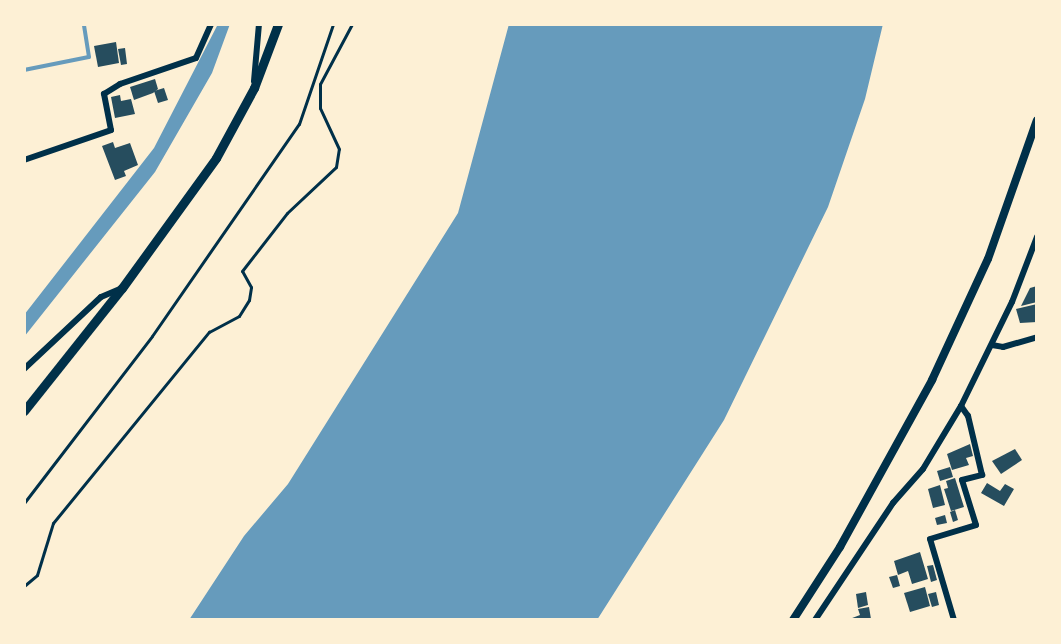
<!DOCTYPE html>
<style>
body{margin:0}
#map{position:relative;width:1061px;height:644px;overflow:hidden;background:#fdf0d5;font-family:Karla,sans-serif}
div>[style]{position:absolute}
.water>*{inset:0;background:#669bbc}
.stream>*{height:4px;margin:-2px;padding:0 2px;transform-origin:2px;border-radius:2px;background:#669bbc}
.building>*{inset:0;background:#264d5e}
.service>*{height:3px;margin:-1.5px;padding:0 1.5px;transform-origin:1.5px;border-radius:1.5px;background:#003049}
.minor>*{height:6px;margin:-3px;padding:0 3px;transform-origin:3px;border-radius:3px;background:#003049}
.secondary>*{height:8px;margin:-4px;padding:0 4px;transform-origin:4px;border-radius:4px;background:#003049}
.primary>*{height:9px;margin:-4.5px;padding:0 4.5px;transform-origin:4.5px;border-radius:4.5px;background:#003049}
span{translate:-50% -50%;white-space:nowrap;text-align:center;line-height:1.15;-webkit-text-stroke:6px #fdf0d5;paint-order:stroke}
.frame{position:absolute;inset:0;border:26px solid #fdf0d5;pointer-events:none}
</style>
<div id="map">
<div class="water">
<i style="clip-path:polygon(218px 24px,230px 24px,212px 73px,155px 172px,24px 337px,24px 315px,154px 148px)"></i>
<i style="clip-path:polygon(509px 24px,883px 24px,865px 99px,828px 207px,724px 420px,597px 620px,189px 620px,244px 536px,288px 484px,458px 213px)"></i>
</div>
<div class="stream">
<i style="left:24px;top:70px;width:66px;rotate:-11.3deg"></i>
<i style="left:89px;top:57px;width:33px;rotate:-99deg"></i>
</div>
<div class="building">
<i style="clip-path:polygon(116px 42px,119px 63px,98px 67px,94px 46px)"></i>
<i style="clip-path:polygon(125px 48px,127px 64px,121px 65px,118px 49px)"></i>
<i style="clip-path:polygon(155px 79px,158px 89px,153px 93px,134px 100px,130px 87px)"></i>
<i style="clip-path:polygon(164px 88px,168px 100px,158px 103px,154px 91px)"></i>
<i style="clip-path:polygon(120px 95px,121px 101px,131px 99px,135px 114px,115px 118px,111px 97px)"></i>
<i style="clip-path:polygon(113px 142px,115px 148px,130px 143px,138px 165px,124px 171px,126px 176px,115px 180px,102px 146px)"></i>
<i style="clip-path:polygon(1037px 286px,1037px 302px,1021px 306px,1030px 288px)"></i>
<i style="clip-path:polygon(1037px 304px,1037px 322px,1020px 323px,1016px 309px)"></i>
<i style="clip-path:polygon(970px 444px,973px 456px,966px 458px,969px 465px,952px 470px,947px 454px)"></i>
<i style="clip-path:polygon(1015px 449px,1022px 460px,1001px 474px,992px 461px)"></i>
<i style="clip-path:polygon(950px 467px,953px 477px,940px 481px,937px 471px)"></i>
<i style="clip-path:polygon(955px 478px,964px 507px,951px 511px,944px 489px,948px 488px,946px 481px)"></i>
<i style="clip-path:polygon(987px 483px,1000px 491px,1005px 484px,1014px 489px,1004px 506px,981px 493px)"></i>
<i style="clip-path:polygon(940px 485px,945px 505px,933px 508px,928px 489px)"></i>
<i style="clip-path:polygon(955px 510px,958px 520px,953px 522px,950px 512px)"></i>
<i style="clip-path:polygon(945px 515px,947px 523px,937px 525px,935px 518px)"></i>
<i style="clip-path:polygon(920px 552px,928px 579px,912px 584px,908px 571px,898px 575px,894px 561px)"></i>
<i style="clip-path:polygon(933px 565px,937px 580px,931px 582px,927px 566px)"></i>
<i style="clip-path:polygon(897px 575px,900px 586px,893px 588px,889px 577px)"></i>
<i style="clip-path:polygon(925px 587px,930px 606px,910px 612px,904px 593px)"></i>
<i style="clip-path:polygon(866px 592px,868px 605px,858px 608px,856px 594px)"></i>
<i style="clip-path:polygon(936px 592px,939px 605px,932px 607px,928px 594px)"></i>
<i style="clip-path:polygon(869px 607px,871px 619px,847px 620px,860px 615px,858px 609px)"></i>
</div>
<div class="service">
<i style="left:24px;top:503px;width:210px;rotate:-52.5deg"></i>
<i style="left:152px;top:336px;width:258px;rotate:-55.3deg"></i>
<i style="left:299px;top:124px;width:106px;rotate:-71.2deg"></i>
<i style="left:24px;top:586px;width:17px;rotate:-40deg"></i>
<i style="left:37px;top:575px;width:54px;rotate:-72.9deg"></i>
<i style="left:53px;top:523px;width:247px;rotate:-50.8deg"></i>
<i style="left:209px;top:332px;width:34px;rotate:-28deg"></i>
<i style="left:239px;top:316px;width:19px;rotate:-58deg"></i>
<i style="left:249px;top:300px;width:13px;rotate:-81deg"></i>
<i style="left:251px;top:287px;width:18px;rotate:-119deg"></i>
<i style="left:242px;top:271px;width:73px;rotate:-52.2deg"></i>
<i style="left:287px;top:213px;width:67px;rotate:-43.2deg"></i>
<i style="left:336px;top:167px;width:18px;rotate:-81deg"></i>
<i style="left:339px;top:149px;width:45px;rotate:-114.9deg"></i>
<i style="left:320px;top:108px;width:24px;rotate:-90deg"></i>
<i style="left:320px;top:84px;width:68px;rotate:-61.9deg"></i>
</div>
<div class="minor">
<i style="left:254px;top:81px;width:57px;rotate:-85deg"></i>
<i style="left:24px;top:160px;width:92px;rotate:-19deg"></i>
<i style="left:111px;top:130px;width:37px;rotate:-101deg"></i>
<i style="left:104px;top:94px;width:19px;rotate:-32deg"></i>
<i style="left:120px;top:84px;width:80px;rotate:-18.9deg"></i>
<i style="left:196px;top:58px;width:37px;rotate:-66deg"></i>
<i style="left:992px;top:345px;width:11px;rotate:10deg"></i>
<i style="left:1003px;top:347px;width:35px;rotate:-16deg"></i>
<i style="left:24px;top:369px;width:105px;rotate:-43.1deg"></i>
<i style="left:101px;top:297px;width:23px;rotate:-23deg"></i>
<i style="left:815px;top:620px;width:141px;rotate:-56.3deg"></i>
<i style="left:893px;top:503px;width:45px;rotate:-48.6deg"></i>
<i style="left:923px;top:469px;width:74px;rotate:-58.9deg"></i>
<i style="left:961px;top:406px;width:116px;rotate:-63.9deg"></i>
<i style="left:1012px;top:302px;width:70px;rotate:-69deg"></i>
<i style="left:954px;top:620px;width:84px;rotate:-106.5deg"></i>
<i style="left:930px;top:539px;width:48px;rotate:-16.9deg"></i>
<i style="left:976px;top:525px;width:47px;rotate:-107.3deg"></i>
<i style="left:962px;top:480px;width:21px;rotate:-14deg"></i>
<i style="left:982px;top:475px;width:61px;rotate:-103.3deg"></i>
<i style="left:968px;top:416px;width:12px;rotate:-125deg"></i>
</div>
<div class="secondary">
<i style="left:793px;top:620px;width:87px;rotate:-57.2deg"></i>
<i style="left:840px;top:547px;width:191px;rotate:-61.1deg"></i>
<i style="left:932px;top:380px;width:133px;rotate:-65.2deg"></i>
<i style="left:988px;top:259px;width:147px;rotate:-70.6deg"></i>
</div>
<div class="primary">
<i style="left:24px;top:411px;width:157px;rotate:-51.5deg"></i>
<i style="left:122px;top:288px;width:160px;rotate:-54.1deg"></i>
<i style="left:216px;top:158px;width:80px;rotate:-61.5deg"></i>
<i style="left:254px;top:88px;width:68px;rotate:-69.4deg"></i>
</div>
<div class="frame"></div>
</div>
